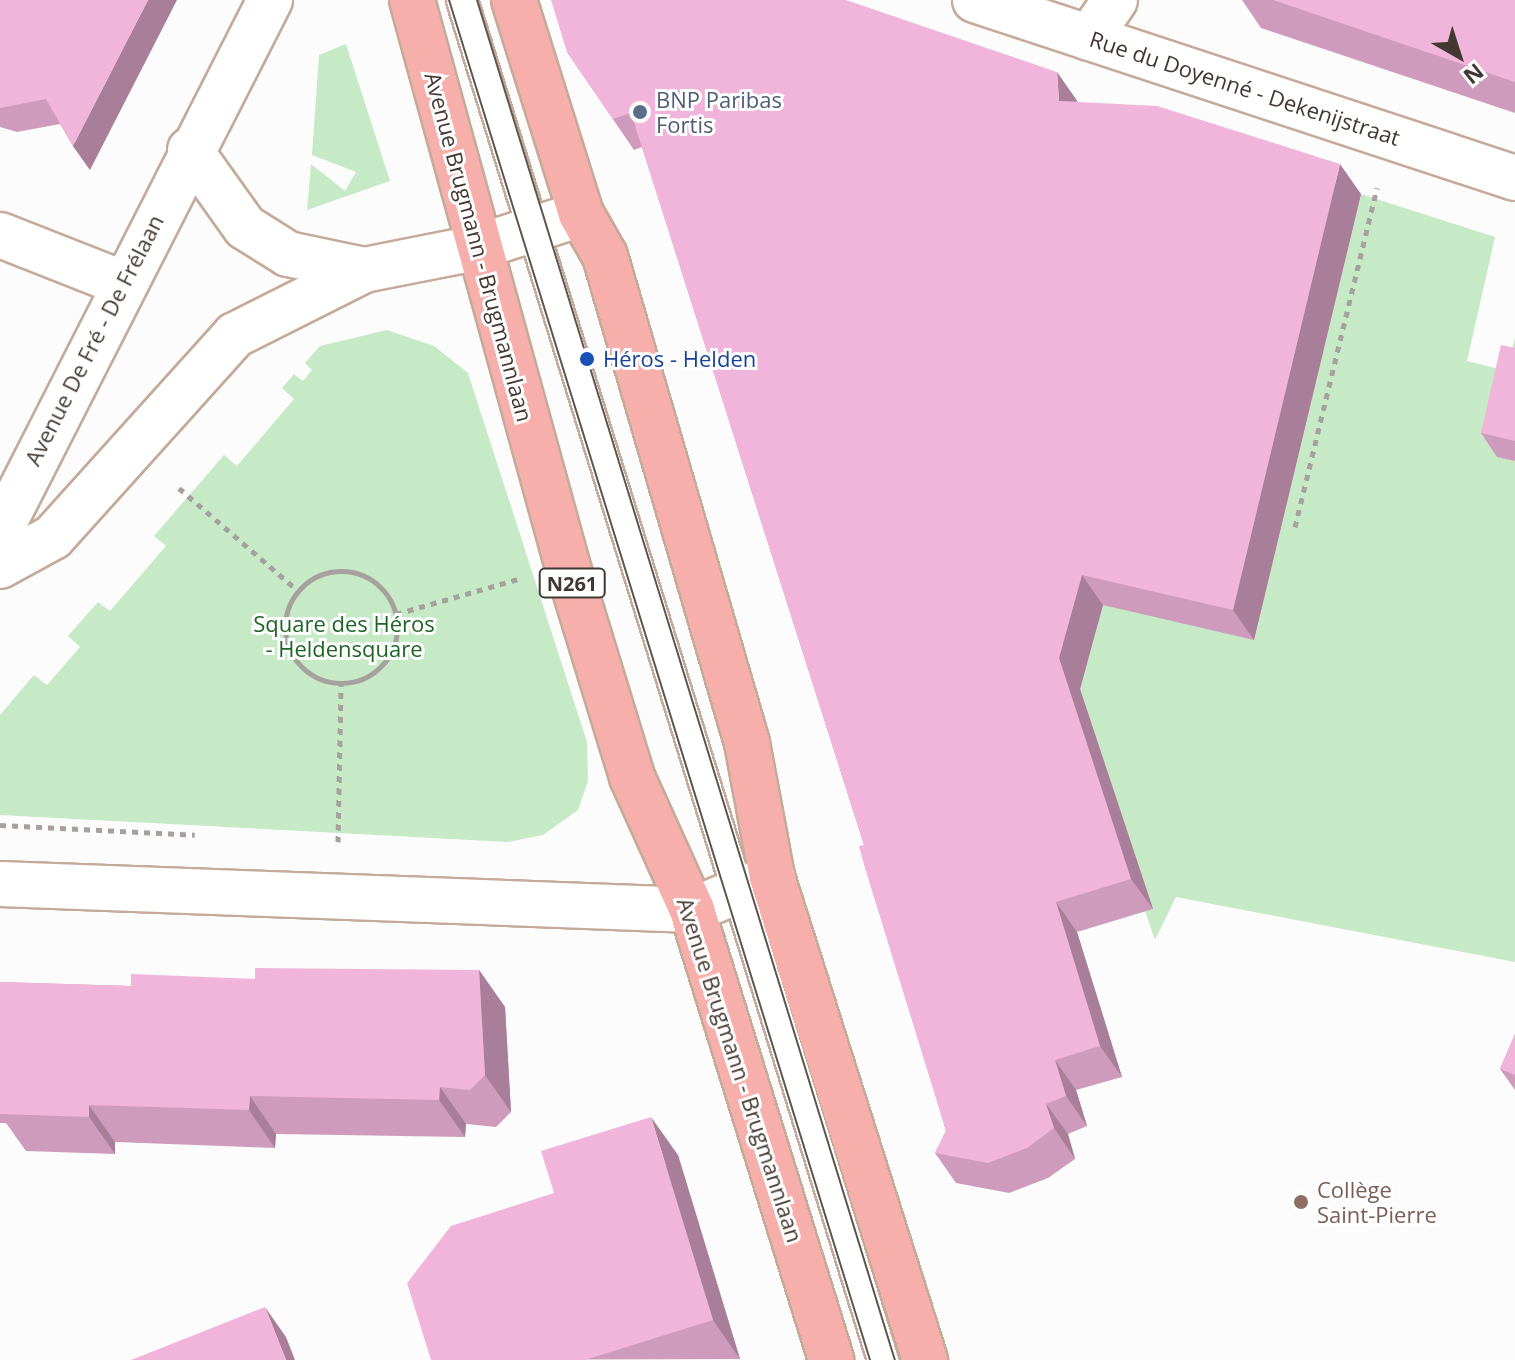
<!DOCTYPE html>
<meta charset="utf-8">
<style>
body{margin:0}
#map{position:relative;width:1515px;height:1360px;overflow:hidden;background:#fcfcfc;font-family:"Open Sans",sans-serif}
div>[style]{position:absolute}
.green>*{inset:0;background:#c6e9c6}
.path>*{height:5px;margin-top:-2.5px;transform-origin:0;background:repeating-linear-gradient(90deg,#a6a19e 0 6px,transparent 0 12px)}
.path>.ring{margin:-2.5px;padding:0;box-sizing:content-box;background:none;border:5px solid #a6a19e;border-radius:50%}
.roads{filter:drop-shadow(2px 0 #c5aa9a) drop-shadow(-2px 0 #c5aa9a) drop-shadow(0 2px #c5aa9a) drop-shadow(0 -2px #c5aa9a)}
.service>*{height:30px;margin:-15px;padding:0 15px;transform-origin:15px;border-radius:15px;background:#fff}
.minor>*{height:44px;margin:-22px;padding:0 22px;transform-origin:22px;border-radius:22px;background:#fff}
.secondary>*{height:44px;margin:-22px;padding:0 22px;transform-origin:22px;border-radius:22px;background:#fff}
.primary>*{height:44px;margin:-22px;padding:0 22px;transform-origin:22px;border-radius:22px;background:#f7afac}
.tram>*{height:2px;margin:-1px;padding:0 1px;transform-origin:1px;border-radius:1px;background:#5e554f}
.wall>*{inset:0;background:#cf9bbc}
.shaded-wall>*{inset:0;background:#a97e99}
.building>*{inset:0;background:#f1b4db}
.dots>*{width:22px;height:22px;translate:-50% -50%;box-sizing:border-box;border:4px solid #fff;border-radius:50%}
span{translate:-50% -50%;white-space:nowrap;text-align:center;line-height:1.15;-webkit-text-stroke:6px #fff;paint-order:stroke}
.shield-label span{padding:2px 6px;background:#fff;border:2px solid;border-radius:6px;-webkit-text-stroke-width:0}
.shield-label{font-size:20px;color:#433831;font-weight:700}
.street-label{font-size:22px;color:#433831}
.service-label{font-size:22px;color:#4e5e75}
.left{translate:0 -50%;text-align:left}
.transit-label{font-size:22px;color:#164399}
.park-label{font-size:22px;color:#1f6528}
.education-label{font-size:22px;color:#785e54}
.north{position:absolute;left:1419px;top:16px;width:80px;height:80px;-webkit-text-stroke:6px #fff;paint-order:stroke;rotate:141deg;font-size:22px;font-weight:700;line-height:32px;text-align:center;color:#433831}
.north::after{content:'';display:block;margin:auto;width:28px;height:36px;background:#433831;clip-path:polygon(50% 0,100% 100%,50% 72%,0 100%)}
</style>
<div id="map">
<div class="green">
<i style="clip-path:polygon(346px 44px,390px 181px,307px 210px,311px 164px,345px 191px,356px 172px,312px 155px,319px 55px)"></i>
<i style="clip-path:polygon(1361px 194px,1495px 237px,1467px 361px,1507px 371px,1515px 337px,1515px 382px,1498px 457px,1515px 461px,1515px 962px,1176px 897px,1155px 940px,1145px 911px,1152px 909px,1080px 689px,1167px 372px,1254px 640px)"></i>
<i style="clip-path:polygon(387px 330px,434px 346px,468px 373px,587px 742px,588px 781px,578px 810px,543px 835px,508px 842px,0 815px,0 715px,34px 675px,47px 685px,80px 647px,68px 636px,98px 602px,110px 611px,166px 546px,154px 536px,224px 455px,237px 466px,294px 399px,282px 388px,294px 374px,303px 381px,312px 370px,305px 363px,320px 346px)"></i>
</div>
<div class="path">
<i style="left:179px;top:488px;width:156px;rotate:40.8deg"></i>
<i style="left:1295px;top:527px;width:349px;rotate:-76.4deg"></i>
<i class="ring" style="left:285px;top:571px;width:107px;height:107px"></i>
<i style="left:396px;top:614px;width:127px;rotate:-16deg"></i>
<i style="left:0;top:825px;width:195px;rotate:2.9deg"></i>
<i style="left:338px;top:842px;width:158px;rotate:-88.9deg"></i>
</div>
<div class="roads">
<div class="service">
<i style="left:462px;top:0;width:1424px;rotate:72.8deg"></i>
</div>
<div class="minor">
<i style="left:975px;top:0;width:569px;rotate:18.24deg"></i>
<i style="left:1089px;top:38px;width:46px;rotate:-55.6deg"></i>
<i style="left:0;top:235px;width:131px;rotate:21.5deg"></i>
<i style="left:0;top:884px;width:692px;rotate:2.15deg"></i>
<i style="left:692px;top:910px;width:87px;rotate:-22.4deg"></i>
</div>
<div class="secondary">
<i style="left:190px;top:150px;width:95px;rotate:54.5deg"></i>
<i style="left:245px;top:227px;width:51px;rotate:32.1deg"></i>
<i style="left:288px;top:254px;width:78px;rotate:11.9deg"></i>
<i style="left:364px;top:270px;width:113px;rotate:-11.2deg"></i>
<i style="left:475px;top:248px;width:111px;rotate:-17.8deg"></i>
<i style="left:0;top:531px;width:596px;rotate:-63.05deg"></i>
<i style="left:0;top:566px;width:60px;rotate:-28.7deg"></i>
<i style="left:53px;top:537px;width:272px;rotate:-48deg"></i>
<i style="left:235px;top:335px;width:144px;rotate:-26.7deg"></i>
</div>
<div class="primary">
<i style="left:412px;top:0;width:585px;rotate:74.63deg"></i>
<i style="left:567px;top:564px;width:223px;rotate:73deg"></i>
<i style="left:632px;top:777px;width:146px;rotate:65.7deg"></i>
<i style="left:692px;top:910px;width:471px;rotate:72.8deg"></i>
<i style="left:514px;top:0;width:224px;rotate:72.6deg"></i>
<i style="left:581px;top:214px;width:48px;rotate:60.3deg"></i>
<i style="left:605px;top:256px;width:507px;rotate:73.74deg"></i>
<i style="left:747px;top:743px;width:136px;rotate:79.4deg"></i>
<i style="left:772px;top:877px;width:507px;rotate:72.42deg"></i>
</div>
</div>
<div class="tram">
<i style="left:449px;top:0;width:1424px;rotate:72.8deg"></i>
<i style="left:477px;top:0;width:1423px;rotate:72.92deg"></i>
</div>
<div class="wall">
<i style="clip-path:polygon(0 0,90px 170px,73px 146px,60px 124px,17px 132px,0 127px)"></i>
<i style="clip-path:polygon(1242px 0,1515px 0,1515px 113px,1261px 28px)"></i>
<i style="clip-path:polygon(567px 52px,1078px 102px,1361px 194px,1254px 640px,1103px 605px,1080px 689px,1153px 909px,1077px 932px,1122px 1077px,1076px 1090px,1087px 1126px,1068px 1134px,1075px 1159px,1048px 1178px,1009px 1193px,956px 1183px,935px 1153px,946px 1131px,864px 845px,642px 147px,634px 150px)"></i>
<i style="clip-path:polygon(1515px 348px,1515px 461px,1497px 457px,1481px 433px)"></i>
<i style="clip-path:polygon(479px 970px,505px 1007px,511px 1112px,496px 1127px,466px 1124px,465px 1137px,276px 1134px,275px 1148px,115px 1142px,115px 1154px,26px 1151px,6px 1123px,0 1123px,0 982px,131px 986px,255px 979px)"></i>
<i style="clip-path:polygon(1515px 1034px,1515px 1090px,1500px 1069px)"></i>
<i style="clip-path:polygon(678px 1155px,740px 1359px,431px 1360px)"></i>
</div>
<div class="shaded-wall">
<i style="clip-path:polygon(148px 0,177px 0,90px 170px,73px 146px)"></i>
<i style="clip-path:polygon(1057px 72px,1078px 102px,1059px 101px)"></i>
<i style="clip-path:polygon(1340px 164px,1361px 194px,1254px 640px,1233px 610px)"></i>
<i style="clip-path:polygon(1082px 575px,1103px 605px,1080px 689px,1153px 909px,1131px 879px,1059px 658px)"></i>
<i style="clip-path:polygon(1056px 902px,1077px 932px,1122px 1077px,1100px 1046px)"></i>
<i style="clip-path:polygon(479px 970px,505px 1007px,511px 1112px,485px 1075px)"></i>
<i style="clip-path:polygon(1055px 1060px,1076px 1090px,1087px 1126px,1066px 1096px)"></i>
<i style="clip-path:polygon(440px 1087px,466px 1124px,465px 1137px,439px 1100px)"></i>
<i style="clip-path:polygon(250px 1096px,276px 1134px,275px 1148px,249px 1110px)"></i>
<i style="clip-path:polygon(1046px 1104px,1068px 1134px,1075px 1159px,1054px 1128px)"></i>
<i style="clip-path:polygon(89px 1105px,115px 1142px,115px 1154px,89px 1117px)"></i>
<i style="clip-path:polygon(651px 1117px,678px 1155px,740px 1359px,713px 1320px)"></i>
<i style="clip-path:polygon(265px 1307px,286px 1337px,295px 1360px,286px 1360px)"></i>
</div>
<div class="building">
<i style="clip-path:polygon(0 0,148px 0,73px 146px,46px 99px,0 108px)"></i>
<i style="clip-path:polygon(551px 0,846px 0,1057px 72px,1059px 101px,1157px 106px,1340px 164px,1233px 610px,1082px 575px,1059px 658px,1131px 879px,1056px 902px,1100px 1046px,1055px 1060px,1066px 1096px,1046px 1104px,1054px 1128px,1027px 1148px,988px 1163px,935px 1153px,946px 1131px,865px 868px,859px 846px,864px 845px,631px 113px,613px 119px,567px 52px)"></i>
<i style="clip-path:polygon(1273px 0,1515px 0,1515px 82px)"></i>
<i style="clip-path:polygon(1501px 345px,1515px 348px,1515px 441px,1481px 433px)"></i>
<i style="clip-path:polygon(255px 968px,479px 970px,485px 1075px,470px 1090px,440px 1087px,439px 1100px,250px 1096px,249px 1110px,89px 1105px,89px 1117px,0 1114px,0 982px,131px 986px,131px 974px,255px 979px)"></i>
<i style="clip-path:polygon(1515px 1034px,1515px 1075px,1500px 1069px)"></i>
<i style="clip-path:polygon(651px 1117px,713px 1320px,585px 1360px,431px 1360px,407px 1283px,451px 1226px,554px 1193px,541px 1151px)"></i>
<i style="clip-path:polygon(265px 1307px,286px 1360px,131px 1360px)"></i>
</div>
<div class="dots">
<i style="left:640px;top:112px;background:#5c6f8a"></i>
<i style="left:587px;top:359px;background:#1a4fb4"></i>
<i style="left:1301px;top:1202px;background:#8d6e63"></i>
</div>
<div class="shield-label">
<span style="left:572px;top:583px">N261</span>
</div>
<div class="street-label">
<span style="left:1245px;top:88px;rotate:18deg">Rue du Doyenné - Dekenijstraat</span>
<span style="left:479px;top:247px;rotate:75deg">Avenue Brugmann - Brugmannlaan</span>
<span style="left:94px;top:340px;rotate:-63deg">Avenue De Fré - De Frélaan</span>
<span style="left:740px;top:1070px;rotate:72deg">Avenue Brugmann - Brugmannlaan</span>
</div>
<div class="service-label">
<span class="left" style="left:656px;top:112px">BNP Paribas<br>Fortis</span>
</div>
<div class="transit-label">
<span class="left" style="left:603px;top:359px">Héros - Helden</span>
</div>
<div class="park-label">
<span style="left:344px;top:636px">Square des Héros<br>- Heldensquare</span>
</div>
<div class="education-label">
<span class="left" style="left:1317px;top:1202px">Collège<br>Saint-Pierre</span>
</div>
<div class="north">N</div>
</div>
